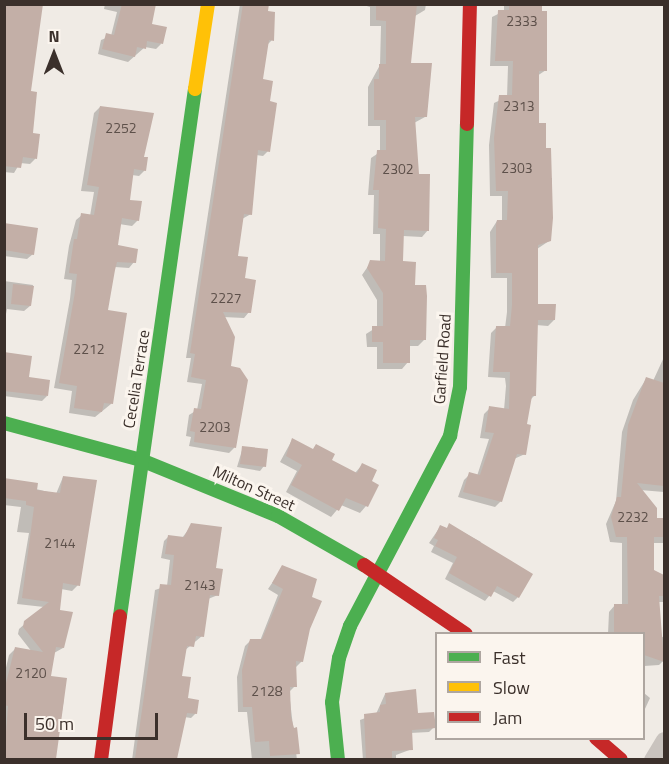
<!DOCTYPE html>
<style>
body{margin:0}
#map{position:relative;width:669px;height:764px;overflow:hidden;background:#f0ebe5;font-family:"Titillium Web",sans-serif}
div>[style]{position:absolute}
.shadow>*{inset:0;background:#0003}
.building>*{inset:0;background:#c3afa7}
.street>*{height:16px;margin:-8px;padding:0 8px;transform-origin:8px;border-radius:8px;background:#c9c3be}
.fast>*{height:14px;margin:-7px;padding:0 7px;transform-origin:7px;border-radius:7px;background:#4caf50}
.slow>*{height:14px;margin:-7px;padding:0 7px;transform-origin:7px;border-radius:7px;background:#ffc107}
.jam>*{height:14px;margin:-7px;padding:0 7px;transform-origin:7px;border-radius:7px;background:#c62828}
span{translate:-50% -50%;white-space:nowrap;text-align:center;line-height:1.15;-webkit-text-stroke:6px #fbf5ee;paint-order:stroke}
.number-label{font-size:14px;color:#5d504a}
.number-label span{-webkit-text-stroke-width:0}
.street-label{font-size:16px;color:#3b302b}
.frame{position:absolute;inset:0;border:6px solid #3b302b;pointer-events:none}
.legend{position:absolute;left:435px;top:632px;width:210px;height:108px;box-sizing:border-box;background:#fbf5ee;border:2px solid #aea6a0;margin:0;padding:8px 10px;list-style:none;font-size:18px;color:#3b302b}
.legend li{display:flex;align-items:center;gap:12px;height:30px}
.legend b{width:30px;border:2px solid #aea6a0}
.north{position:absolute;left:24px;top:24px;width:60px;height:60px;-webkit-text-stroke:4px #fbf5ee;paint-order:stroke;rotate:0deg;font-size:16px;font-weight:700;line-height:24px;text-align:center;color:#3b302b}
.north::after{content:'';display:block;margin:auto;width:21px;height:27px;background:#3b302b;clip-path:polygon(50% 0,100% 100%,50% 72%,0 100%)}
.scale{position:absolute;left:24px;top:713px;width:134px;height:27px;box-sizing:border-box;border:3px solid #3b302b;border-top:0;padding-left:8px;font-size:18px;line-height:21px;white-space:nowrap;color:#3b302b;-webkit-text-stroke:4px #fbf5ee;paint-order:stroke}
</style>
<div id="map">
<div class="shadow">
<i style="clip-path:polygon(4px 4px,30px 93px,35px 159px,30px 164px,20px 163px,14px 173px,4px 172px)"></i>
<i style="clip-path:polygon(105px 4px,155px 4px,151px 25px,161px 44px,156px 49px,145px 47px,128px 62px,98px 54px,101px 40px,111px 36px,117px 12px,104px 9px)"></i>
<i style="clip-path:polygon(240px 4px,267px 4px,272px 40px,266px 46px,261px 80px,268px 103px,268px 151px,263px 156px,256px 155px,251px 214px,242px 219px,236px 257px,249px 312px,244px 318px,223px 317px,229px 368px,246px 381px,234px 448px,229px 453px,189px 446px,191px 437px,186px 436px,189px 415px,197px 410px,202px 384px,187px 382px,191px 358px,186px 358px)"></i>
<i style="clip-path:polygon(360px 4px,426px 4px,425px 10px,415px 16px,409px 65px,425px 117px,414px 123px,418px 175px,428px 230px,422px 237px,403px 236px,402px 262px,414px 287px,424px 340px,418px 346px,408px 346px,408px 362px,402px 369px,377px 369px,377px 347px,367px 347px,366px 334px,377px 327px,377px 300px,362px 275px,371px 262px,380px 262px,380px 234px,373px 234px,374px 195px,368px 195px,371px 158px,380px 152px,380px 126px,368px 126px,368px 87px,380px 65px,381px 26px,370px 26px,370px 7px)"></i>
<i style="clip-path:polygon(504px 4px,537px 4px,546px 70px,537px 76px,537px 125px,549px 178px,552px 178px,549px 241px,537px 249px,537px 305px,554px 320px,548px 326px,536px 325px,535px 395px,530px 400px,525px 426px,525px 454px,514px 459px,501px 501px,495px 507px,458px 497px,464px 480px,470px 474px,477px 476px,489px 439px,480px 438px,484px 414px,490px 408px,504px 410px,506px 386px,505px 378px,488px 377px,491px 333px,497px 327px,505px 328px,507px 312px,507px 278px,491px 278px,490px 232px,497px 221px,502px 221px,502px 196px,490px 196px,489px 145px,494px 103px,507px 97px,508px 66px,490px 66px,492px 17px,504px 11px)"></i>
<i style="clip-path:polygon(100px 107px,143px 158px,145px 170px,139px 176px,132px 175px,128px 201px,138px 220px,132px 226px,119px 224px,116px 246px,134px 262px,129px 268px,115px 267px,106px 312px,111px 404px,95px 417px,69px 413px,72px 391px,54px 388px,70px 299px,72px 280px,64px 279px,69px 246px,76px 220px,82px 215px,90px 216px,94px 192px,81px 191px,94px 113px)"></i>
<i style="clip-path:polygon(4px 223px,33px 254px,27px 259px,4px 256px)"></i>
<i style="clip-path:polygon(4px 281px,33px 285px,30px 306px,24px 311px,7px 309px,4px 324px)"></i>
<i style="clip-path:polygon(4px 353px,47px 396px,42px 401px,4px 396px)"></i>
<i style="clip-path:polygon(664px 357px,664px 492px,640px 490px,655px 520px,664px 520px,664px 543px,653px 543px,653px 571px,664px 577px,664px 602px,657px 602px,658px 634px,664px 638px,664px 660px,659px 665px,644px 666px,644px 634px,608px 634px,609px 612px,615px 605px,622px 606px,622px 543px,610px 542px,606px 524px,616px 501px,622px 432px,633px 400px,646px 379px,653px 381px)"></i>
<i style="clip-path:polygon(292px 440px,355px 473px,362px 465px,370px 481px,377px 485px,366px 506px,360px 513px,341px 505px,331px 517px,286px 492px,297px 471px,280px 462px)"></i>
<i style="clip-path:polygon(243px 447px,264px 466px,260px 471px,237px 467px)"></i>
<i style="clip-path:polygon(63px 477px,78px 585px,72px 591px,61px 589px,58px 611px,63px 648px,54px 653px,50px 677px,64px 699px,54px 760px,4px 760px,4px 676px,9px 655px,15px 649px,32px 652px,18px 634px,19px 629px,44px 607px,17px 604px,29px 533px,17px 532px,21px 507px,4px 505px,4px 481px,56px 494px)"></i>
<i style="clip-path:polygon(192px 525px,214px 570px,218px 595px,208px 599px,202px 636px,184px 651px,181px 677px,186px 700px,196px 713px,191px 718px,184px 717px,176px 760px,132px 760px,155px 590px,167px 586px,170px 560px,161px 558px,164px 541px,169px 536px,182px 538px)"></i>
<i style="clip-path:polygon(450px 525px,481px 542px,479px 546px,518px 597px,513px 602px,493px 591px,485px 601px,445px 579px,453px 563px,431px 552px,434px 546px,429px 543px,440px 527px,446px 529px)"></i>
<i style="clip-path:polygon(283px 567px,311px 598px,302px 661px,296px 667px,295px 686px,289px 692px,297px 760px,252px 760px,247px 712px,238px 712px,237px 677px,245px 646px,251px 640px,260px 641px,278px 595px,268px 589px)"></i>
<i style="clip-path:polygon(644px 693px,650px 698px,644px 711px)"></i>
<i style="clip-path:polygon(385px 694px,434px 727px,429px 732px,410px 733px,412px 749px,396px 755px,396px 760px,363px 760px,360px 720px,376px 714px)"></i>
</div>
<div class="building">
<i style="clip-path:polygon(4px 4px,43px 4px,31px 91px,37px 92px,33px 133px,40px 134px,37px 159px,23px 157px,21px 168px,4px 166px)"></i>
<i style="clip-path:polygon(122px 4px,156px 4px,152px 24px,167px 27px,163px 44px,147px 41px,146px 49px,137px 47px,135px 57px,102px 49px,106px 33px,114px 35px)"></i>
<i style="clip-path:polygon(243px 4px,269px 4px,268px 11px,275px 12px,274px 41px,269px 40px,263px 79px,273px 81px,270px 101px,277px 103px,270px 152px,258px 150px,252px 215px,244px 214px,238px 256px,248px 257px,245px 278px,256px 280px,251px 313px,223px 312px,235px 337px,231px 366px,240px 368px,248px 380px,236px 448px,194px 442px,195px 432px,190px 431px,194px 408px,201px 409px,206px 380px,191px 377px,195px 354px,190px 353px)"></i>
<i style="clip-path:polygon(376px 4px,417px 4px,411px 63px,432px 63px,427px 117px,415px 117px,419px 174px,430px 174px,429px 231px,404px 230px,403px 261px,416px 262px,415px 285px,426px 285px,427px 296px,426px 340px,410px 340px,410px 363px,383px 363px,383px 342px,372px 342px,372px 326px,383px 326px,383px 293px,367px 268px,370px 260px,385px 261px,386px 229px,378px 228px,379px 190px,373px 190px,377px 150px,386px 150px,386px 120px,374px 120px,374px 79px,379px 79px,379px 64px,386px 64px,386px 21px,376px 20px)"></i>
<i style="clip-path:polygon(509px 4px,542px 4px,542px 11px,547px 11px,547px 71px,539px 71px,539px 123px,546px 123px,546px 148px,551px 148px,553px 218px,551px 241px,538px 245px,538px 304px,556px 304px,555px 320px,538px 320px,536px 396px,532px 396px,527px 424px,531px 425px,526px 455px,517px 454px,502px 502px,463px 492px,469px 472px,480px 475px,494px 433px,485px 432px,489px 406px,509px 409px,510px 372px,493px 372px,496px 326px,510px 326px,512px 305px,512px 273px,496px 273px,496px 225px,497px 220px,507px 220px,508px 191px,496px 191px,494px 138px,499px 95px,512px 95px,513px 61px,495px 61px,498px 10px,509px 10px)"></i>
<i style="clip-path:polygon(100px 106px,154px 113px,144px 157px,148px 157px,146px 171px,134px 169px,130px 200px,142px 201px,139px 221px,122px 218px,118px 245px,138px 249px,136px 263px,117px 262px,115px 270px,108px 310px,127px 313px,113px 404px,104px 403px,102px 412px,74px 408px,77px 386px,59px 383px,75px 292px,77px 274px,69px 273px,74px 239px,77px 239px,81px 213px,94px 215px,99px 187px,87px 185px)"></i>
<i style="clip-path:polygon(4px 223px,38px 228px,34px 255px,4px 250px)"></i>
<i style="clip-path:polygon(13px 284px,34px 286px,31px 306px,11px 304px)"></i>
<i style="clip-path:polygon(4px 352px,32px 356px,29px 377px,50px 380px,48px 396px,4px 391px)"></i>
<i style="clip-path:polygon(646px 377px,664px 383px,664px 486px,637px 483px,657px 508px,657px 518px,664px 518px,664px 537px,654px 537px,654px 570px,664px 575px,664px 596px,659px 596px,664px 662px,644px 655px,644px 633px,614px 633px,614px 604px,628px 604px,627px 537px,616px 537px,611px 517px,617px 497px,621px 497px,628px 425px)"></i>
<i style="clip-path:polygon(292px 438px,313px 449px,316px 444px,335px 454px,332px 460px,357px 473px,362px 463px,377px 470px,372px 481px,379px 485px,368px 507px,346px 498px,339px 511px,291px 485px,302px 465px,286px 456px)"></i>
<i style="clip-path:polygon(242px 446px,268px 449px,266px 467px,240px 464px)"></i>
<i style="clip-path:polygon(63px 476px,97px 480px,80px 586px,63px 583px,60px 610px,73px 612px,64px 648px,56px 647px,51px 676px,67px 678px,56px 759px,4px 759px,8px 706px,4px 705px,4px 691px,15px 647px,43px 652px,23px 627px,24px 621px,49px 602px,22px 598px,34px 507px,26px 505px,26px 501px,4px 498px,4px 478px,38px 483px,37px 490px,60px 493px)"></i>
<i style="clip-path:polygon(191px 523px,222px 527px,216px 568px,223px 569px,219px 596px,210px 595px,204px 637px,196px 636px,194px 647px,187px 646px,182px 676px,191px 677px,188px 698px,199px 700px,197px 714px,187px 713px,177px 759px,135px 759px,160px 584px,171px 585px,174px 555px,165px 554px,168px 535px,184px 537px)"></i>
<i style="clip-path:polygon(449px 523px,533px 574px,519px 598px,497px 586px,491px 597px,449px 573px,457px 557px,435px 546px,438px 540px,434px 538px,440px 525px,447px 528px)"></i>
<i style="clip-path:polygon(282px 565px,317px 579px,312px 597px,322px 601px,310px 629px,303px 662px,296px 661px,297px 687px,290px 687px,291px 717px,294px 728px,297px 727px,300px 754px,270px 756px,269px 741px,255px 742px,252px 707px,243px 707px,242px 670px,250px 639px,262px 639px,283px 589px,272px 583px)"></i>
<i style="clip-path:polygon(416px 689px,418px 713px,434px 712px,436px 728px,412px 730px,413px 750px,392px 751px,392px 759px,366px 759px,364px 714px,380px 712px,380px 705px,386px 704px,385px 693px)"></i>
</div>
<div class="street">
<i style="left:652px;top:760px;width:23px;rotate:-59deg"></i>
</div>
<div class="fast">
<i style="left:4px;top:423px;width:142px;rotate:15.1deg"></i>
<i style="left:141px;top:460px;width:148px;rotate:22.2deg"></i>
<i style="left:278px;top:516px;width:99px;rotate:29.7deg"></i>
<i style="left:120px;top:616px;width:532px;rotate:-81.9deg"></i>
<i style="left:338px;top:760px;width:58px;rotate:-95.9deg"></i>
<i style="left:332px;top:702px;width:45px;rotate:-81deg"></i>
<i style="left:339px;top:658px;width:34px;rotate:-71deg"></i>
<i style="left:350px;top:626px;width:215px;rotate:-62.2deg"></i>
<i style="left:450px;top:436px;width:50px;rotate:-78.5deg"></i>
<i style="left:460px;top:387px;width:263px;rotate:-88.5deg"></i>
</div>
<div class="slow">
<i style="left:195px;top:89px;width:86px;rotate:-81.3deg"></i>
</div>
<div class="jam">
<i style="left:467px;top:124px;width:120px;rotate:-88.6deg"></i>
<i style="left:364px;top:565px;width:123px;rotate:34.1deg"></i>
<i style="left:596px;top:738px;width:33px;rotate:41deg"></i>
<i style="left:101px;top:760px;width:145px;rotate:-82.5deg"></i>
</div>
<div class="number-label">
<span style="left:522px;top:21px">2333</span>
<span style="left:519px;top:106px">2313</span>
<span style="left:121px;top:128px">2252</span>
<span style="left:517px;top:168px">2303</span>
<span style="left:398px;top:169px">2302</span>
<span style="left:226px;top:298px">2227</span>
<span style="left:89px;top:349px">2212</span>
<span style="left:215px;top:427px">2203</span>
<span style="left:633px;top:517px">2232</span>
<span style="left:60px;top:543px">2144</span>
<span style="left:200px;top:585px">2143</span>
<span style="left:31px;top:673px">2120</span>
<span style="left:267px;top:691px">2128</span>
</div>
<div class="street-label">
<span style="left:442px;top:359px;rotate:-86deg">Garfield Road</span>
<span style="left:136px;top:379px;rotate:-81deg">Cecelia Terrace</span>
<span style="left:254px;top:488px;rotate:24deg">Milton Street</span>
</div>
<div class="frame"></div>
<ul class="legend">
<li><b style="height:8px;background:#4caf50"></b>Fast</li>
<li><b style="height:8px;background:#ffc107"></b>Slow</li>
<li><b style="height:8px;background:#c62828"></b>Jam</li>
</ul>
<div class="north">N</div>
<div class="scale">50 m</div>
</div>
